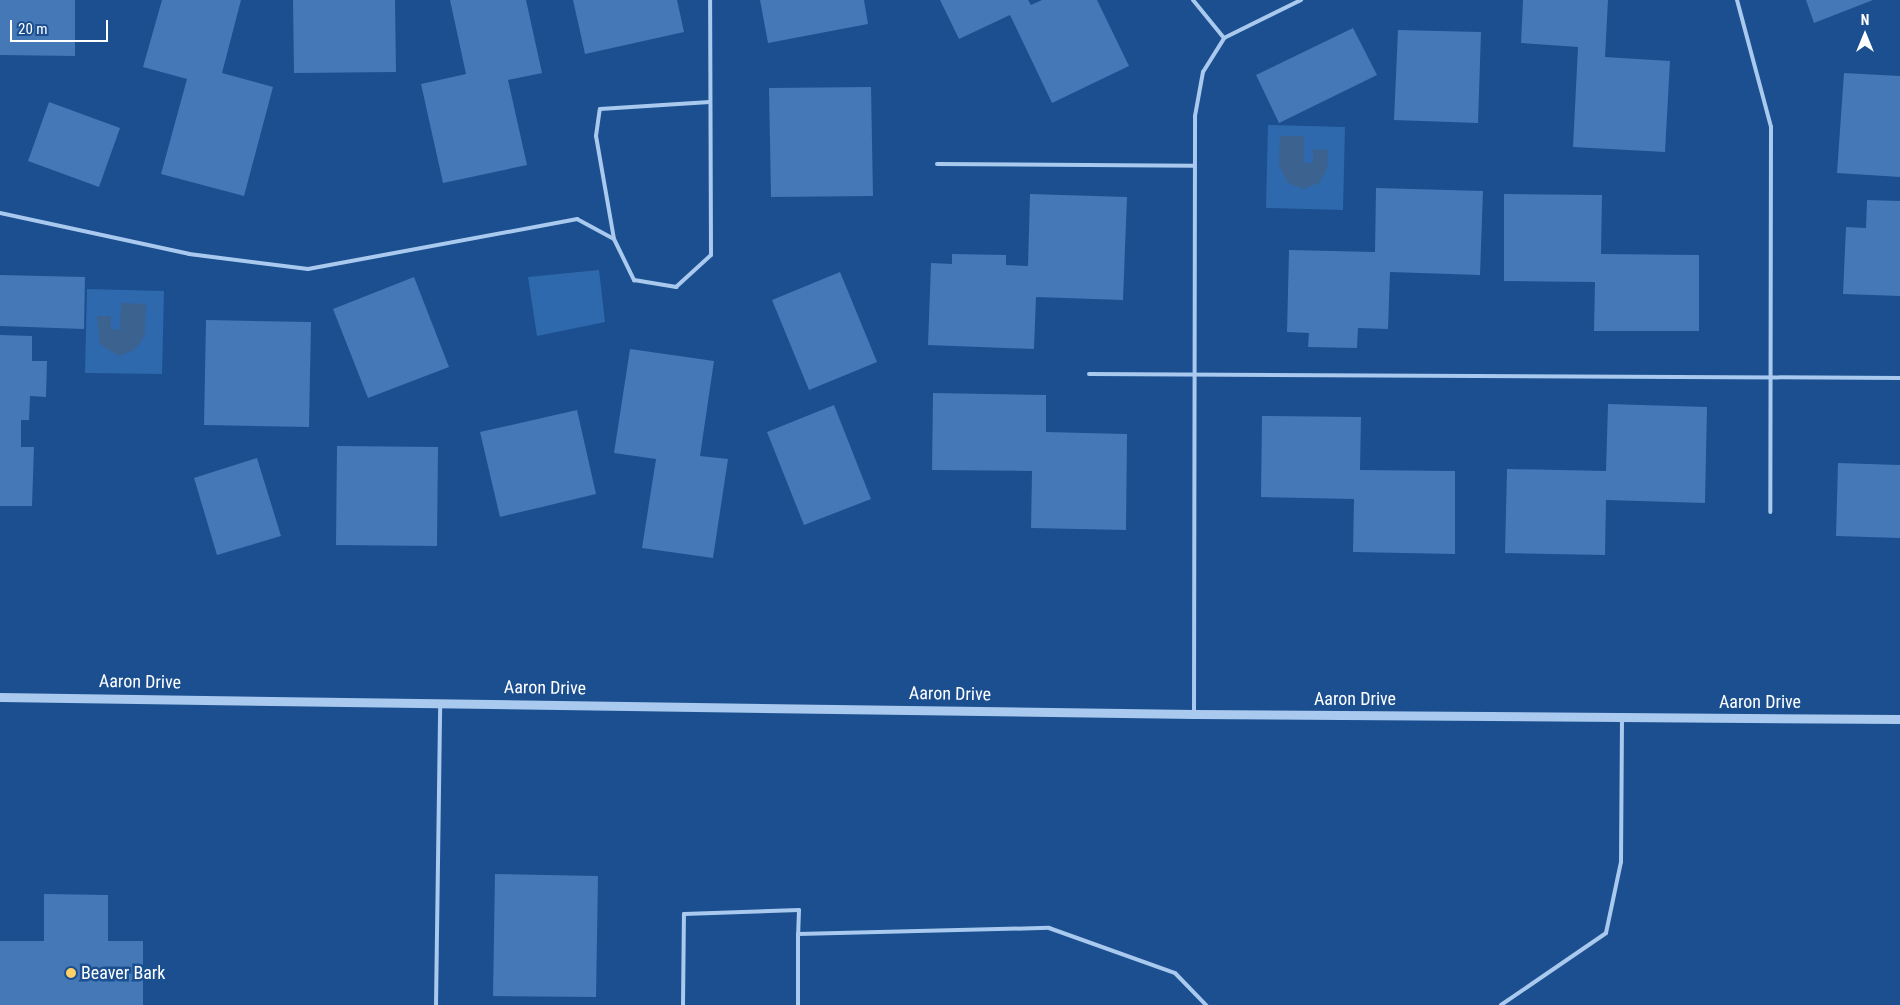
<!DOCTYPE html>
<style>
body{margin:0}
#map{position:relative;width:1900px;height:1005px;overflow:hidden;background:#1b4f8f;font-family:"Roboto Condensed",sans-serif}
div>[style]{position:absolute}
.green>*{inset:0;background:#2e69ad}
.water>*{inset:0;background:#3c6290}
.building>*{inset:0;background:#4478b7}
.service>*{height:4px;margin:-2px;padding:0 2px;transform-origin:2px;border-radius:2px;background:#a9c9ee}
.tertiary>*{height:9px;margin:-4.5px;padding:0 4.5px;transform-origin:4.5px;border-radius:4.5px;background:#a9c9ee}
.dots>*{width:14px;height:14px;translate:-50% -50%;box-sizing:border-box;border:2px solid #1b4f8f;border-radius:50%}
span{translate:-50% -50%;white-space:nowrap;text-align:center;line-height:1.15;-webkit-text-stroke:5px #1b4f8f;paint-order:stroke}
.street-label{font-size:18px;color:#fff}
.poi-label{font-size:18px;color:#fff}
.left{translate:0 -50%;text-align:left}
.north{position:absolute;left:1840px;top:10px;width:50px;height:50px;-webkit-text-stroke:4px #1b4f8f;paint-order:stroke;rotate:0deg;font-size:14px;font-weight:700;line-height:20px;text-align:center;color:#fff}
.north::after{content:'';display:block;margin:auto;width:18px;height:22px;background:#fff;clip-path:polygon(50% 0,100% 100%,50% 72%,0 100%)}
.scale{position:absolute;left:10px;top:20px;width:98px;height:22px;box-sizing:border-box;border:2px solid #fff;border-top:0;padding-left:6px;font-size:15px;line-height:18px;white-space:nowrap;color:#fff;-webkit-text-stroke:4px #1b4f8f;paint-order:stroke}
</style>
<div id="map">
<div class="green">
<i style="clip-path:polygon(1268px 125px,1345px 127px,1343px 210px,1266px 208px)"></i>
<i style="clip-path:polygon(599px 270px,605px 322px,537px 336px,528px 277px)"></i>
<i style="clip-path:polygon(87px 289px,164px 291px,162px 374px,85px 373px)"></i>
</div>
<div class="water">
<i style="clip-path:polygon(1280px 136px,1304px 136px,1304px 162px,1307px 164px,1313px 162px,1313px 149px,1328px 150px,1327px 169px,1319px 183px,1303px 189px,1288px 183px,1279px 165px)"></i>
<i style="clip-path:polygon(121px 303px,146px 304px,145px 334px,140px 343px,134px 350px,119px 356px,100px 344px,97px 316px,111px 316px,111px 329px,120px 330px)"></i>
</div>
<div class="building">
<i style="clip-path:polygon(0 0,75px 0,75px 56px,0 55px)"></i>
<i style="clip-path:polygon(162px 0,241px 0,222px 73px,273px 87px,244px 196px,161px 174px,187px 79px,143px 67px)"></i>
<i style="clip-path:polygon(293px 0,395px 0,396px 72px,294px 73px)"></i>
<i style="clip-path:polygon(450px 0,526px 0,542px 73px,508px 80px,527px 165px,443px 183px,421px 84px,466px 74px)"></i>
<i style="clip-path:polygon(573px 0,677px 0,684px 32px,585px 54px)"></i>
<i style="clip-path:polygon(760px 0,864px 0,868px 24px,768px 43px)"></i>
<i style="clip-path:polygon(940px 0,1028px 0,1031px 5px,1042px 0,1097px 0,1129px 66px,1052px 103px,1010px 15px,959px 39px)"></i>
<i style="clip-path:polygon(1523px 0,1608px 0,1605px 57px,1670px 61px,1665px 152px,1573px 147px,1578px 47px,1521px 43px)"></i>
<i style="clip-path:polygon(1806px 0,1873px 0,1814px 23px)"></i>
<i style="clip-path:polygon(1353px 28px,1377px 75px,1279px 123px,1256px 75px)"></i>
<i style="clip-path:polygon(1398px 30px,1481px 32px,1478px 123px,1394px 120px)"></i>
<i style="clip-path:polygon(1844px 73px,1900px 76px,1900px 177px,1837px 173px)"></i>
<i style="clip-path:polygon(871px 87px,873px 196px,771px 197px,769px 88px)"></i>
<i style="clip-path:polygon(49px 102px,120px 128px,99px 187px,28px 161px)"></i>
<i style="clip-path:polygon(1376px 188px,1483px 191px,1480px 275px,1390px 272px,1388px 329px,1358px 328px,1357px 348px,1308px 347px,1309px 333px,1287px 332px,1289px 250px,1375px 252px)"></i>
<i style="clip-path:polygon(1030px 194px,1127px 197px,1123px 300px,1036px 297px,1034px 349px,928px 345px,931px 263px,952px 264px,952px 254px,1006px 255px,1006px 265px,1028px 266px)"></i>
<i style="clip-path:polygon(1504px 194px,1602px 195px,1601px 254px,1699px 255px,1699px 331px,1594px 331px,1595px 282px,1504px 281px)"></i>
<i style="clip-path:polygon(1867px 200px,1900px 201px,1900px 296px,1843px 294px,1846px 227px,1866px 228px)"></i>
<i style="clip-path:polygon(840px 272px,877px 362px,809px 390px,772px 300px)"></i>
<i style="clip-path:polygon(0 275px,85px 277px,84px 329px,0 326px)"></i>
<i style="clip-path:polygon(414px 277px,449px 367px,368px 398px,333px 309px)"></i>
<i style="clip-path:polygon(206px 320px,311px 322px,309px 427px,204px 425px)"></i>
<i style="clip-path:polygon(0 335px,32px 336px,32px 361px,47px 361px,46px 397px,30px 396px,29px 420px,21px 420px,21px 447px,34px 447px,32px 506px,0 506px)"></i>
<i style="clip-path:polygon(630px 349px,714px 361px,700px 456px,728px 459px,713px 558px,642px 548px,656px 459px,614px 453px)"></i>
<i style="clip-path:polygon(933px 393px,1046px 395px,1046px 432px,1127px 434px,1126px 530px,1031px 528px,1032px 471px,932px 470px)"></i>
<i style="clip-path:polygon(1608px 404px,1707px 407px,1705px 503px,1606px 500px,1605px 555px,1505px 553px,1507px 469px,1606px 471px)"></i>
<i style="clip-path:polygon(834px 405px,871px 499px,804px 525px,767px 432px)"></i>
<i style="clip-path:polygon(577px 410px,596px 494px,500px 517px,480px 432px)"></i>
<i style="clip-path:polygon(1262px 416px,1361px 417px,1360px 470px,1455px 471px,1455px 554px,1353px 552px,1354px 499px,1261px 497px)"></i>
<i style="clip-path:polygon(337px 446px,438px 447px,437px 546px,336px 545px)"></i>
<i style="clip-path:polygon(257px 458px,281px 536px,217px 555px,194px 478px)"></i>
<i style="clip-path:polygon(1838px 463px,1900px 465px,1900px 538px,1836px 536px)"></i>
<i style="clip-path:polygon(495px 874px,598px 876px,596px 997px,493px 996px)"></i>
<i style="clip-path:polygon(44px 894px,108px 895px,108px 941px,143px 941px,143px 1005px,0 1005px,0 941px,44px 941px)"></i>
</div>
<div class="service">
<i style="left:1193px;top:0;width:49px;rotate:50.8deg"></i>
<i style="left:1737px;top:0;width:131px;rotate:75deg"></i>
<i style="left:1771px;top:127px;width:385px;rotate:90.1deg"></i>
<i style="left:937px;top:164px;width:256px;rotate:0.4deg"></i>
<i style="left:0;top:213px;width:193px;rotate:12.2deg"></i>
<i style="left:189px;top:254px;width:120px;rotate:7.2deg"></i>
<i style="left:308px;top:269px;width:274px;rotate:-10.5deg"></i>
<i style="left:577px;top:219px;width:42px;rotate:28.4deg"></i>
<i style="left:614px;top:239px;width:46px;rotate:64deg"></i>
<i style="left:634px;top:280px;width:43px;rotate:9.5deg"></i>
<i style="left:676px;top:287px;width:47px;rotate:-42.4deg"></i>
<i style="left:711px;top:255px;width:255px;rotate:-90.2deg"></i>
<i style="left:614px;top:239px;width:105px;rotate:-99.9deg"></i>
<i style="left:596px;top:136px;width:27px;rotate:-82deg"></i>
<i style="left:600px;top:109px;width:110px;rotate:-3.6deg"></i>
<i style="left:1089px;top:374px;width:811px;rotate:0.28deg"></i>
<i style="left:1194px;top:713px;width:597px;rotate:-89.9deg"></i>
<i style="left:1195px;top:116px;width:45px;rotate:-79.7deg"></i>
<i style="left:1203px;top:72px;width:40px;rotate:-58deg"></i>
<i style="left:1224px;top:38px;width:86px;rotate:-26.3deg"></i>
<i style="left:436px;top:1005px;width:302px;rotate:-89.2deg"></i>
<i style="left:683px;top:1005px;width:91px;rotate:-89.4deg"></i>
<i style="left:684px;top:914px;width:115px;rotate:-2deg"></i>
<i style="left:799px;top:910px;width:24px;rotate:92deg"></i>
<i style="left:798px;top:1005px;width:71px;rotate:-90deg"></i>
<i style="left:798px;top:934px;width:251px;rotate:-1.4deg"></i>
<i style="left:1049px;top:928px;width:134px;rotate:19.7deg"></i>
<i style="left:1175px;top:973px;width:45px;rotate:45.9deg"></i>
<i style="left:1501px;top:1005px;width:127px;rotate:-34.4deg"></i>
<i style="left:1606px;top:933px;width:73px;rotate:-78.1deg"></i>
<i style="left:1621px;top:862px;width:145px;rotate:-89.6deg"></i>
</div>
<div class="tertiary">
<i style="left:0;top:697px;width:1194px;rotate:0.82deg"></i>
<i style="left:1194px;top:714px;width:706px;rotate:0.41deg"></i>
</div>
<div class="dots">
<i style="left:71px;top:973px;background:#ffd166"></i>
</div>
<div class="street-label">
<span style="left:140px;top:682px;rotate:1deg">Aaron Drive</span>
<span style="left:545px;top:688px;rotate:1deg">Aaron Drive</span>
<span style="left:950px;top:694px;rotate:1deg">Aaron Drive</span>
<span style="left:1355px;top:699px">Aaron Drive</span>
<span style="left:1760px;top:702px">Aaron Drive</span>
</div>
<div class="poi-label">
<span class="left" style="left:81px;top:973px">Beaver Bark</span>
</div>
<div class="north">N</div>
<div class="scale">20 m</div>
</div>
